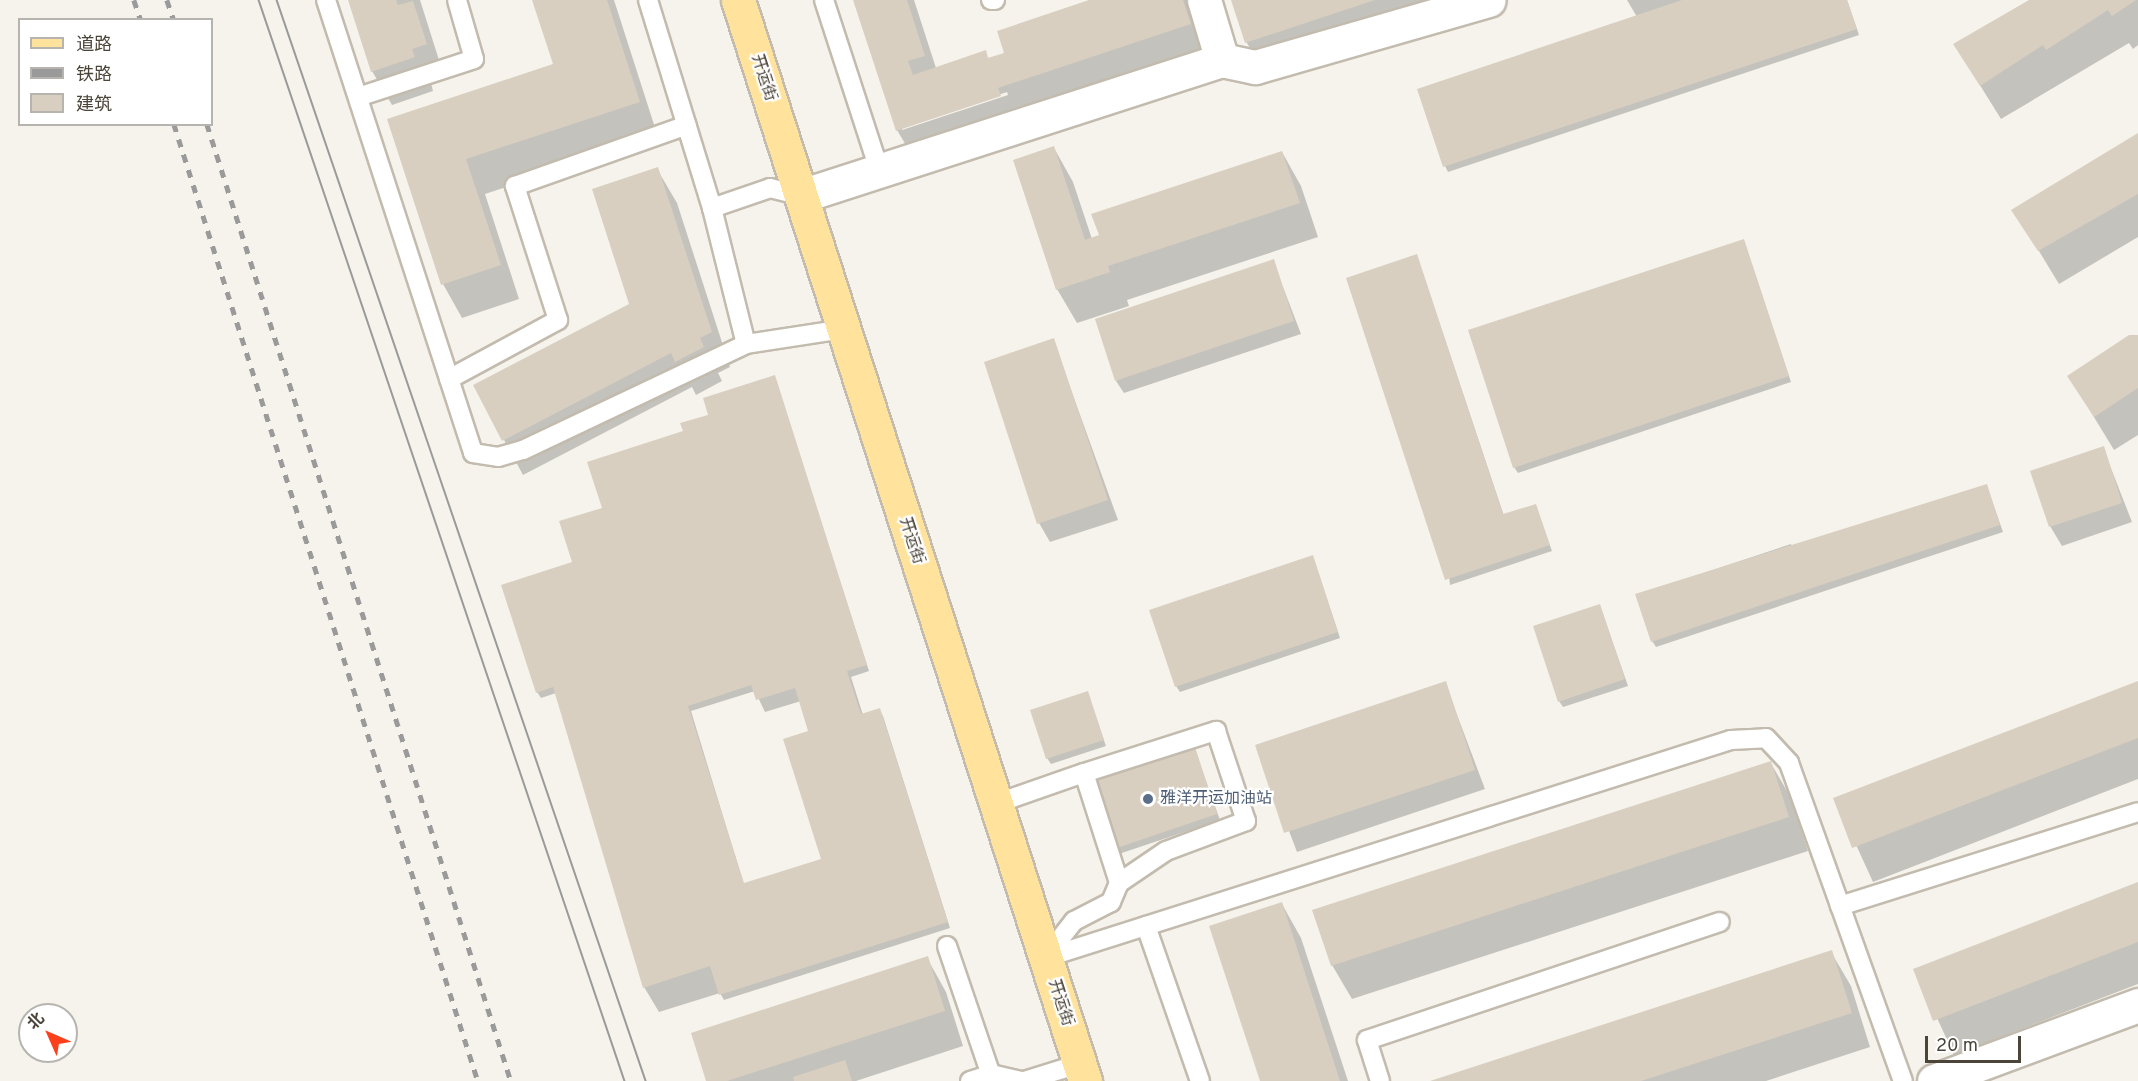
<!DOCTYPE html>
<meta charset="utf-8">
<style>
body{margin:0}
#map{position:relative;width:2138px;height:1081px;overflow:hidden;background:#f6f3ec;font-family:Overpass,"Noto Sans SC",sans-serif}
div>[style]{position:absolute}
.shadow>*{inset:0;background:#0003}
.building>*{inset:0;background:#d8cfc1}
.roads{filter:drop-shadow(2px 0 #c2bbae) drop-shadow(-2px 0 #c2bbae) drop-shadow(0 2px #c2bbae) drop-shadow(0 -2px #c2bbae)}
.service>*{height:18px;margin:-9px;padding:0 9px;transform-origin:9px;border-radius:9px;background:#fff}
.minor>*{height:33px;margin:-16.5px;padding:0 16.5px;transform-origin:16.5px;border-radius:16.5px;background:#fff}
.tertiary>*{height:33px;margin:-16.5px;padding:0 16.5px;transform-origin:16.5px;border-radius:16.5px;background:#fff}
.primary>*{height:33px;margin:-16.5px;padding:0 16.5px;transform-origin:16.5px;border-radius:16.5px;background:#ffe39c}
.tram>*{height:1.5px;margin:-0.75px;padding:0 0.75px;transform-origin:0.75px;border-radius:0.75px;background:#9a9a9a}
.rail>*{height:4.5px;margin-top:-2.25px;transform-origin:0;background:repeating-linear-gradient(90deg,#9a9a9a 0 8px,transparent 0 16px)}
.dots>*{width:16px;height:16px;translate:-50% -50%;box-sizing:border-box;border:3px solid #fff;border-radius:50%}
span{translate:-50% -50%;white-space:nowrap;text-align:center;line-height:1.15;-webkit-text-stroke:4.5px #fff;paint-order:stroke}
.street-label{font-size:16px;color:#4b4439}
.service-label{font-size:16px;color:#4e5e75}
.left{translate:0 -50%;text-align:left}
.legend{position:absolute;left:18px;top:18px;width:195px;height:108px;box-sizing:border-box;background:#fff;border:2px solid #b7b4b0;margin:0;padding:8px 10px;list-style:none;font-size:18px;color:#4b4439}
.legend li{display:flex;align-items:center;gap:12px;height:30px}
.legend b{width:30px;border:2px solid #b7b4b0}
.north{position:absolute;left:18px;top:1003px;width:60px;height:60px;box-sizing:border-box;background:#fff;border:2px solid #b7b4b0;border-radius:50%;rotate:315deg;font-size:16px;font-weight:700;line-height:24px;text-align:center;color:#4b4439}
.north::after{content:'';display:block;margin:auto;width:21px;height:27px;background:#fc3f1d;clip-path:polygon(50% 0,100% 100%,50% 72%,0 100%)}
.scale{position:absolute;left:1925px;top:1036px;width:96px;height:27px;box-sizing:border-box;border:3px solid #4b4439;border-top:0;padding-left:8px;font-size:18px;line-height:21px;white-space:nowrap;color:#4b4439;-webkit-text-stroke:4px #fff;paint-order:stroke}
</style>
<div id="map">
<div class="shadow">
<i style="clip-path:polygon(349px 0,420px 0,445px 79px,431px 83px,433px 91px,392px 105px,372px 71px)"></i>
<i style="clip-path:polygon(534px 0,614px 0,658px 137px,485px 194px,519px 299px,462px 318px,443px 284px,389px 120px,555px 65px)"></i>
<i style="clip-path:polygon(evenodd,854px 0,914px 0,936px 68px,985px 52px,989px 60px,1006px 54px,1094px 0,1189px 0,1210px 58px,917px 164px,897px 130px,854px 0,1007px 92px,1008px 95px,902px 130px,902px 127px,1007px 92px)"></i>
<i style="clip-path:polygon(1232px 0,1498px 0,1266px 77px,1247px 43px)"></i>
<i style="clip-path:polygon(1627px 0,1847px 0,1859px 35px,1448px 172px,1445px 166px,1637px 17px)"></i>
<i style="clip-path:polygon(2030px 0,2138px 0,2138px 45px,2133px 49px,2129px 43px,2001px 119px,1955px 45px)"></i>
<i style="clip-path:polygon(2138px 136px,2138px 237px,2059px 284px,2014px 210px)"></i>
<i style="clip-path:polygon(1054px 148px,1073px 182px,1092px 239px,1282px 152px,1301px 186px,1318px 237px,1127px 300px,1129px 306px,1077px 323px,1057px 289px)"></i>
<i style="clip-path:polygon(657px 169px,677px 203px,730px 367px,718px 373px,722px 381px,696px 395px,692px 387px,523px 475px,475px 386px,631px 305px)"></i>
<i style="clip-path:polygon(1746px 247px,1791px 382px,1518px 473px,1514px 467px)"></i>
<i style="clip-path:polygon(1417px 256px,1504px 516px,1535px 505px,1552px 551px,1450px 585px)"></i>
<i style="clip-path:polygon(1273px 261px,1301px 334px,1124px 393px,1116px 381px)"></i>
<i style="clip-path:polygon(2138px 336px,2138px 435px,2114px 450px,2069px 376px)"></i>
<i style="clip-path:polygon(1053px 340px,1118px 520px,1050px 542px,1039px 523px)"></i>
<i style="clip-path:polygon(evenodd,774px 377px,869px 671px,851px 677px,863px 715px,879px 710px,883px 716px,950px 928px,724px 1000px,720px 993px,659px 1012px,644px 987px,556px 693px,541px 698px,537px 692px,573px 563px,603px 509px,685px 432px,774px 377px,755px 691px,765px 712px,801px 701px,811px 731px,823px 860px,744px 885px,691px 711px,755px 691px)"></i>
<i style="clip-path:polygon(2103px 448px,2132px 522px,2062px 546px,2050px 526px)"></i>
<i style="clip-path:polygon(1989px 492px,2003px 532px,1656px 647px,1652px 641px,1637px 595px,1791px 544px,1794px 550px)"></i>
<i style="clip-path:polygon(1315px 563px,1340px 638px,1180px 692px,1176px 686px)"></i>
<i style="clip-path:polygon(1600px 606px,1628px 686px,1563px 707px,1559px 701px)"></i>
<i style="clip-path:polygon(2138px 682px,2138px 779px,1873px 882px,1835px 799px)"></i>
<i style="clip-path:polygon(1445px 683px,1485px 789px,1297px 852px,1257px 746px)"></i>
<i style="clip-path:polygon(1087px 693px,1106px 746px,1051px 764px,1047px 758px)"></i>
<i style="clip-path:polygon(1194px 748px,1220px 820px,1107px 858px)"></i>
<i style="clip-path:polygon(1770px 762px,1790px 796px,1808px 851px,1352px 999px,1332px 965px)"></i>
<i style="clip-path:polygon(2138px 884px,2138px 984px,1954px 1055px,1915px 970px)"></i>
<i style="clip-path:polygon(1282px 904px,1301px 938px,1348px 1081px,1261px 1081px)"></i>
<i style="clip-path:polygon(1831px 952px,1851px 986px,1870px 1047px,1766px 1081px,1433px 1081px)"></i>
<i style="clip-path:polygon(927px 958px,946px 992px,963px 1046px,856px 1081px,708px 1081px)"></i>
</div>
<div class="building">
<i style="clip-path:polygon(348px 0,396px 0,398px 5px,413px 1px,427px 44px,412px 49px,415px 57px,371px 72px)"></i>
<i style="clip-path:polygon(532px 0,607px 0,640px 102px,466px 159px,501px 265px,441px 285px,387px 119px,553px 64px)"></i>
<i style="clip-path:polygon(853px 0,907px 0,925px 56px,908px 61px,913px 75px,986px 50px,988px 58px,1004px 53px,997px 31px,1089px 0,1183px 0,1191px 24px,998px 88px,1001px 96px,896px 131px)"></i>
<i style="clip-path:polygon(1231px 0,1375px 0,1245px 43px)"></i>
<i style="clip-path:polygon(1682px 0,1847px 0,1857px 29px,1443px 167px,1417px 89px)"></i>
<i style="clip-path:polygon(2029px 0,2136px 0,2112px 16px,2108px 10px,2046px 50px,2043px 45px,1980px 86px,1953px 44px)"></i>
<i style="clip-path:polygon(2138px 133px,2138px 194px,2038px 251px,2011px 210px)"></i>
<i style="clip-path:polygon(1054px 146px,1085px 240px,1099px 235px,1091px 214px,1282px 151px,1300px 203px,1108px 266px,1110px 272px,1056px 290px,1013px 160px)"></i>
<i style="clip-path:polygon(658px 167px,712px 332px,700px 338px,704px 347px,675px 362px,671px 353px,502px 441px,473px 385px,629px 304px,592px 189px)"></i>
<i style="clip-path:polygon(1744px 239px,1789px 376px,1513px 468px,1468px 330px)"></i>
<i style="clip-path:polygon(1417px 254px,1503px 514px,1536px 504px,1550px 545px,1445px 580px,1346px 278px)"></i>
<i style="clip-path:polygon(1274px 259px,1294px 321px,1115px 381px,1095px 319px)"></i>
<i style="clip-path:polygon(2129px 335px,2138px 335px,2138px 388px,2094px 417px,2067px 376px)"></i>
<i style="clip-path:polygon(1054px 338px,1108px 500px,1037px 524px,984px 362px)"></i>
<i style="clip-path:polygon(evenodd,775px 375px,867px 665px,847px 671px,861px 714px,880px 708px,948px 922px,719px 995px,710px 966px,643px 988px,553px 687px,536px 693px,501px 585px,572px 562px,559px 521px,602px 508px,587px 462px,683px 431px,680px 423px,708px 415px,703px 398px,775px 375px,751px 685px,756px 700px,795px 688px,808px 731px,783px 739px,821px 859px,744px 883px,688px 706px,751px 685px)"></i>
<i style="clip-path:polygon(2104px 446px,2122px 503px,2049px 527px,2030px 471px)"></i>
<i style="clip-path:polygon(1987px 484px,2000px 525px,1651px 642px,1635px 594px)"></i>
<i style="clip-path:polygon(1313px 555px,1338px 632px,1175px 687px,1149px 610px)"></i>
<i style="clip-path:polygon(1600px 604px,1625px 679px,1558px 702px,1533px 626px)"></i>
<i style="clip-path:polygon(1446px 681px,1475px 770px,1284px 833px,1255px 745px)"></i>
<i style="clip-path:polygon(2138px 681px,2138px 738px,1852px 848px,1833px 798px)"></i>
<i style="clip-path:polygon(1088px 691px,1104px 740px,1046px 759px,1030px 710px)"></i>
<i style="clip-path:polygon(1195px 747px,1217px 814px,1102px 853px,1079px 785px)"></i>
<i style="clip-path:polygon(1771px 761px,1789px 817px,1331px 966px,1312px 910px)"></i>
<i style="clip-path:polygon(2138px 882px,2138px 942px,1933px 1021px,1913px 969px)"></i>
<i style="clip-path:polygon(1282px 902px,1340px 1081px,1260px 1081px,1209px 926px)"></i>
<i style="clip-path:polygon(1832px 950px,1852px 1013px,1641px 1081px,1430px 1081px)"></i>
<i style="clip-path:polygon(928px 956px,945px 1011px,727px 1081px,706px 1081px,691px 1033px)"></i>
<i style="clip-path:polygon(845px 1060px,852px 1081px,794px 1081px,793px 1077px)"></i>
</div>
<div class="roads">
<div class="service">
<i style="left:326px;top:0;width:476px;rotate:72deg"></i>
<i style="left:473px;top:453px;width:25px;rotate:9deg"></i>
<i style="left:498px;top:457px;width:26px;rotate:-16deg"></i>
<i style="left:523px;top:450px;width:247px;rotate:-25.4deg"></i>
<i style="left:648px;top:0;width:218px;rotate:72.9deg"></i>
<i style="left:712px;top:208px;width:140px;rotate:76deg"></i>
<i style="left:746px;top:344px;width:99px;rotate:-8.7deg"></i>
<i style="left:824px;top:0;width:178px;rotate:72deg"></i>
<i style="left:991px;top:0;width:4px"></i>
<i style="left:358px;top:97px;width:122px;rotate:-18.1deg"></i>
<i style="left:474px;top:59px;width:61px;rotate:-106.1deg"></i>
<i style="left:712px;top:208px;width:61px;rotate:-19deg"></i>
<i style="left:770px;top:188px;width:32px;rotate:14deg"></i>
<i style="left:449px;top:379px;width:124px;rotate:-28.4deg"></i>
<i style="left:558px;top:320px;width:141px;rotate:-107.8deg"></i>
<i style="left:515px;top:186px;width:182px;rotate:-19.5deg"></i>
<i style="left:1084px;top:773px;width:139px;rotate:-17.7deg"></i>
<i style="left:1216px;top:731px;width:95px;rotate:71.6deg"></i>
<i style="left:1246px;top:821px;width:85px;rotate:159.4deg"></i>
<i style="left:1166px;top:851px;width:57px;rotate:145.8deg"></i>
<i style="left:995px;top:804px;width:94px;rotate:-19.2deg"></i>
<i style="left:1084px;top:773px;width:115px;rotate:72.3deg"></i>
<i style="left:1119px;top:883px;width:21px;rotate:113deg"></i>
<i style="left:1111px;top:902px;width:42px;rotate:152.8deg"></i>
<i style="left:1074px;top:921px;width:47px;rotate:128.1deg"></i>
<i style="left:1045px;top:958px;width:720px;rotate:-17.63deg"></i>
<i style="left:1731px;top:740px;width:35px;rotate:-3deg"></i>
<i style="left:1766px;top:738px;width:34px;rotate:47deg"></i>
<i style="left:1789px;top:763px;width:338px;rotate:70.3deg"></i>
<i style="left:1840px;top:906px;width:312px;rotate:-17.5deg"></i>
<i style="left:1146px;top:926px;width:164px;rotate:70.8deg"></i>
<i style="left:947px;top:946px;width:143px;rotate:71.2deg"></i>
<i style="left:970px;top:1081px;width:22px;rotate:-18deg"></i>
<i style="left:991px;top:1074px;width:31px;rotate:13deg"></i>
<i style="left:1024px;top:1081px;width:58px;rotate:-17.2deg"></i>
<i style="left:1380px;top:1081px;width:43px;rotate:-107.6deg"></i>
<i style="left:1367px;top:1040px;width:372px;rotate:-18.5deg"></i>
</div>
<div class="minor">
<i style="left:1204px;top:0;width:63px;rotate:73.3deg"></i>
<i style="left:801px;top:196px;width:442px;rotate:-17.9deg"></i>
<i style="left:1222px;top:60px;width:34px;rotate:12deg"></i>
<i style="left:1255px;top:67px;width:243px;rotate:-16deg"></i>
</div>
<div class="tertiary">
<i style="left:1934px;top:1081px;width:218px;rotate:-20.4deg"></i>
</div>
<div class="primary">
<i style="left:738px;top:0;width:1135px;rotate:72.2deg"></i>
</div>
</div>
<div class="tram">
<i style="left:259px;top:0;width:1141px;rotate:71.3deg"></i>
<i style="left:277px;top:0;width:1142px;rotate:71.15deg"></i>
</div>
<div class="rail">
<i style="left:134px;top:0;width:21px;rotate:71deg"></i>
<i style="left:167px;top:0;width:21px;rotate:71deg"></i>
<i style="left:174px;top:124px;width:1004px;rotate:72.38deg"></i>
<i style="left:207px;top:124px;width:1004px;rotate:72.38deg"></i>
</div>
<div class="dots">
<i style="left:1148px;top:799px;background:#5c6f8a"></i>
</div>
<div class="street-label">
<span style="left:763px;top:78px;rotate:72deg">开运街</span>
<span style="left:911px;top:541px;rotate:72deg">开运街</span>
<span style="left:1060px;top:1003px;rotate:72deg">开运街</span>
</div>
<div class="service-label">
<span class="left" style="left:1160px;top:799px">雅洋开运加油站</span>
</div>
<ul class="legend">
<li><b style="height:8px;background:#ffe39c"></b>道路</li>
<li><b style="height:8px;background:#9a9a9a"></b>铁路</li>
<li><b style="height:16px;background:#d8cfc1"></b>建筑</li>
</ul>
<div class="north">北</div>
<div class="scale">20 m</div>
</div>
